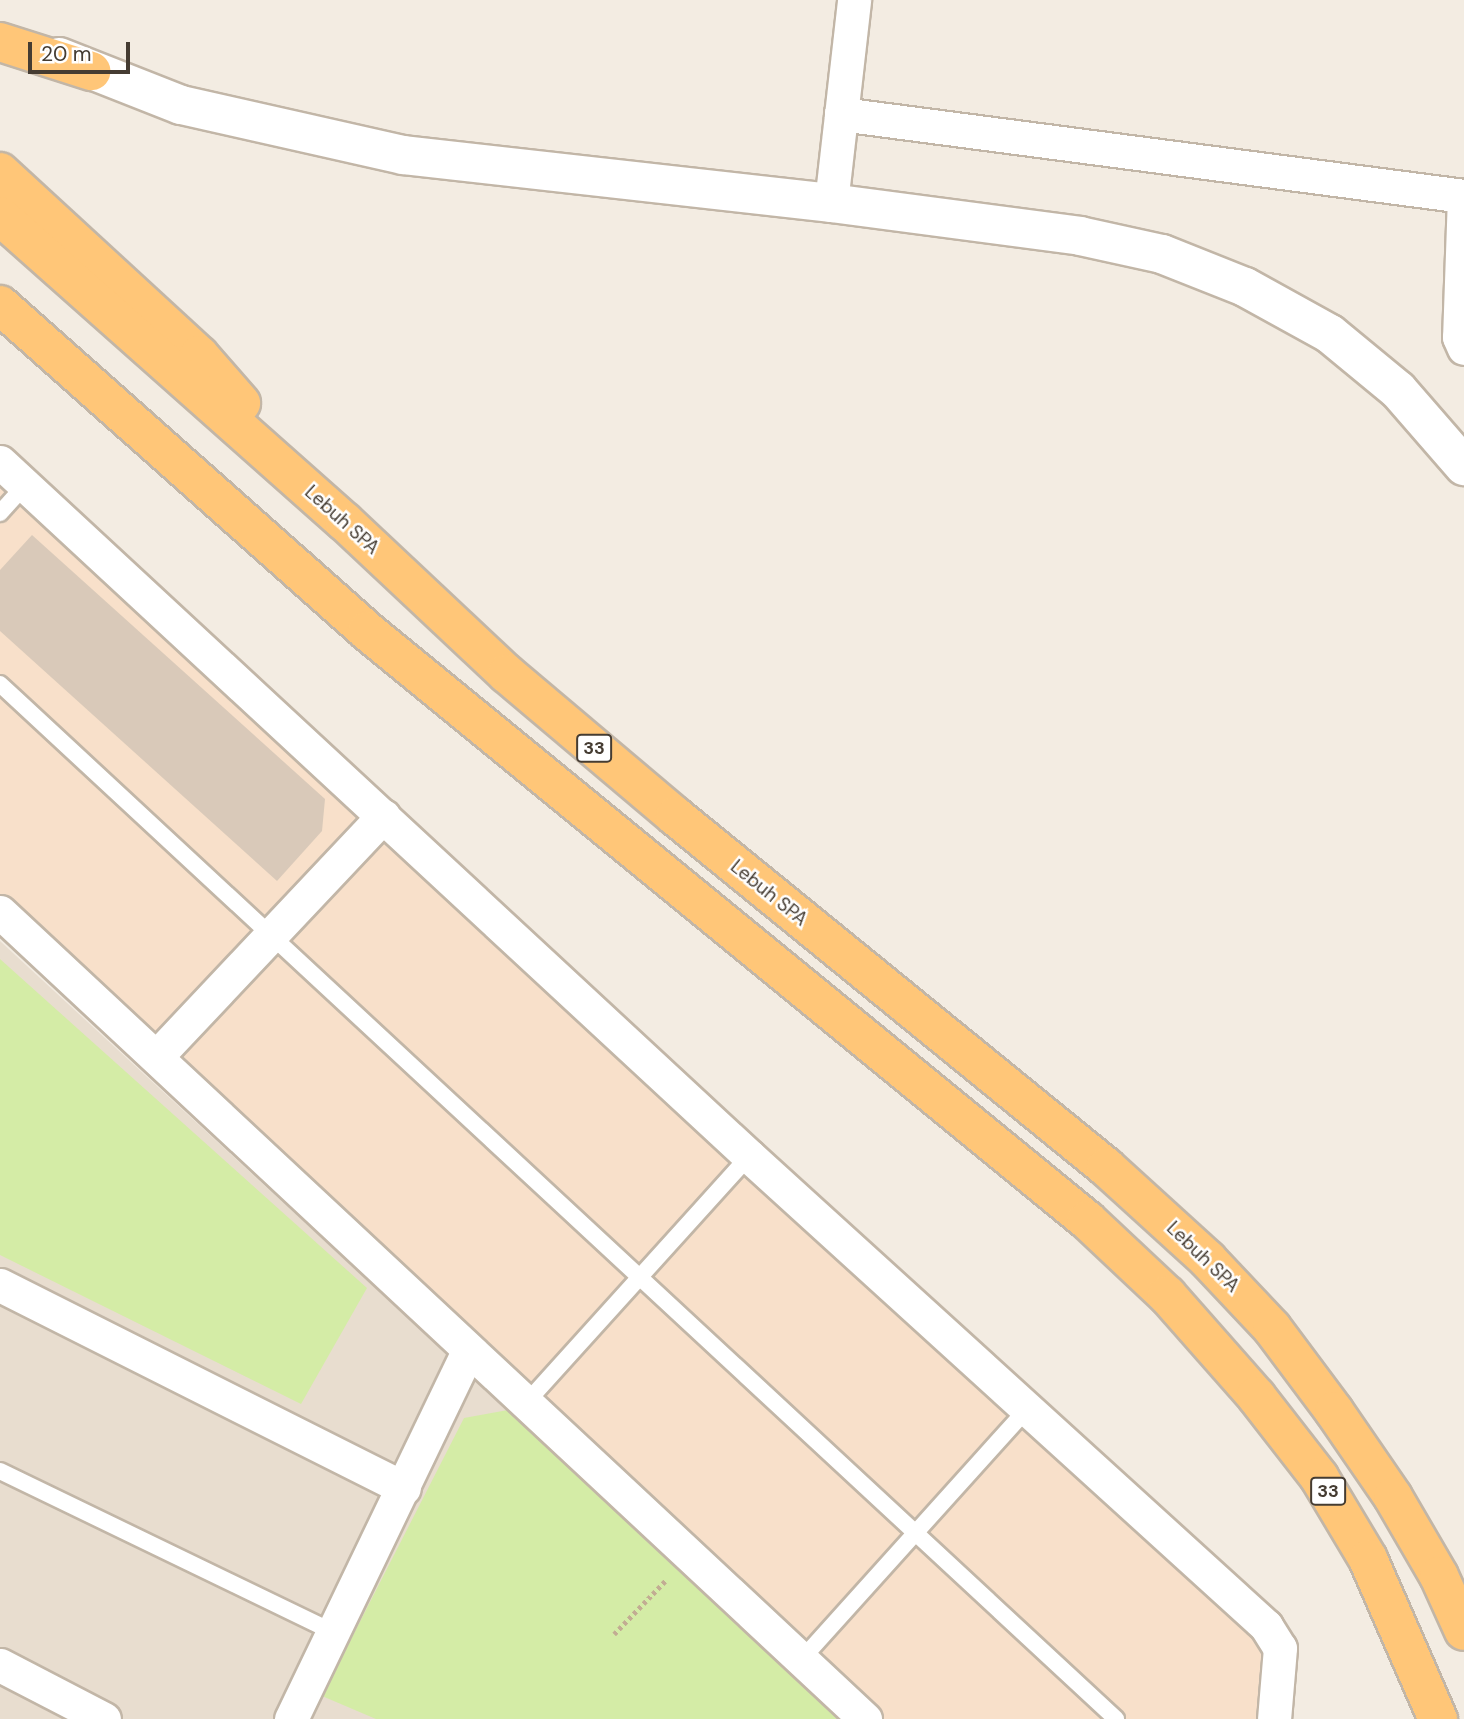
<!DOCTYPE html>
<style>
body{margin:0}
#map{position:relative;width:1464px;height:1719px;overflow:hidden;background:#f3ece2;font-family:"DM Sans",sans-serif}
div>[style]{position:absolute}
.residential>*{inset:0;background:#e8ddcf}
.commercial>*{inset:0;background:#f8e0ca}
.green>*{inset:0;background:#d4eca6}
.building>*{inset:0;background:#d9c9b9}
.path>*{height:4.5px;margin-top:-2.25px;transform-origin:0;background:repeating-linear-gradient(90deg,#c2ad93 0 3.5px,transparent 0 7px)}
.roads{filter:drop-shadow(2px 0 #c2b6a7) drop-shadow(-2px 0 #c2b6a7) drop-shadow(0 2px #c2b6a7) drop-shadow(0 -2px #c2b6a7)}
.service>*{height:16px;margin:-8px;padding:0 8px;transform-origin:8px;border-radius:8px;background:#fff}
.minor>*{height:33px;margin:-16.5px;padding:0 16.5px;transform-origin:16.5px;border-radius:16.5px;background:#fff}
.tertiary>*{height:38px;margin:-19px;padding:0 19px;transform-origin:19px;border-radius:19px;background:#fff}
.trunk>*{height:38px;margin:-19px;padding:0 19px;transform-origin:19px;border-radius:19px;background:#ffc678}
span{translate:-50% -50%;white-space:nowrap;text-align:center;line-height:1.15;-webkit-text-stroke:5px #fff;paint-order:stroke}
.shield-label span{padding:2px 5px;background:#fff;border:2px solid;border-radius:5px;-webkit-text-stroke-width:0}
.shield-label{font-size:18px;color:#453c32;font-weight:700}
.street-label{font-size:19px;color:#453c32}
.scale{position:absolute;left:28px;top:42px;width:102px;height:32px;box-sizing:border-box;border:4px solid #453c32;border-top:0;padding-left:9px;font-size:21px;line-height:24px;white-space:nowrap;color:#453c32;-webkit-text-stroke:5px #fff;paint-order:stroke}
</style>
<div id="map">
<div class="residential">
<i style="clip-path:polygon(0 941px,842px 1719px,0 1719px)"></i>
</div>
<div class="commercial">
<i style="clip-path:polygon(0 462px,1266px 1626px,1274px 1719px,865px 1719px,0 912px)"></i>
</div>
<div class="green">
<i style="clip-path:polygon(0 959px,367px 1288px,301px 1404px,0 1255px)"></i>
<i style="clip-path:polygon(508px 1410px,838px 1719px,376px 1719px,322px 1696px,464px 1418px)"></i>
</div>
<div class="building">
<i style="clip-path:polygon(32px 535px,325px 799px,322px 831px,277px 881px,0 631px,0 570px)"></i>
</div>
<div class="path">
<i style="left:614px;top:1634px;width:76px;rotate:-46.1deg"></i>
</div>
<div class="roads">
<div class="service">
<i style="left:0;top:513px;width:38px;rotate:-48deg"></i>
<i style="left:0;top:684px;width:1522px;rotate:42.84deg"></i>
<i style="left:526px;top:1403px;width:333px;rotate:-47.9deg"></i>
<i style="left:0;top:1471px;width:370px;rotate:25.8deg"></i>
<i style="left:801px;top:1660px;width:336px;rotate:-48deg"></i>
</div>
<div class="minor">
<i style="left:841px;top:114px;width:628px;rotate:7.5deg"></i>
<i style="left:1464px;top:196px;width:141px;rotate:92deg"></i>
<i style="left:1459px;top:337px;width:12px;rotate:66deg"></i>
<i style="left:831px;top:203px;width:204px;rotate:-83.5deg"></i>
<i style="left:0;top:462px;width:1021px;rotate:42.82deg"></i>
<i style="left:749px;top:1156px;width:699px;rotate:42.27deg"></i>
<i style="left:1266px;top:1626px;width:26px;rotate:58deg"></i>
<i style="left:1280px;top:1648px;width:71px;rotate:94.8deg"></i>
<i style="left:0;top:912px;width:1183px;rotate:43.01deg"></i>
<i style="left:157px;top:1056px;width:330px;rotate:-46.7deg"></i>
<i style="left:0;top:1285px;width:452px;rotate:26.7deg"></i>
<i style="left:0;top:1665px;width:117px;rotate:27.4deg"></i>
<i style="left:291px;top:1719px;width:408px;rotate:-64.3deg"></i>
</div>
<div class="tertiary">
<i style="left:59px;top:57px;width:131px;rotate:21.5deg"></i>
<i style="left:181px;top:105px;width:228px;rotate:12.7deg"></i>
<i style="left:403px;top:155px;width:431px;rotate:6.4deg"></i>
<i style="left:831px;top:203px;width:251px;rotate:7.5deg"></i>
<i style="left:1080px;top:236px;width:84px;rotate:12.4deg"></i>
<i style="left:1162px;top:254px;width:89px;rotate:21.7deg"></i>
<i style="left:1245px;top:287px;width:97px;rotate:28.9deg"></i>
<i style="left:1330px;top:334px;width:88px;rotate:39.5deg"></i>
<i style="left:1398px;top:390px;width:101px;rotate:49deg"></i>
</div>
<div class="trunk">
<i style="left:0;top:42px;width:96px;rotate:17.7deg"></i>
<i style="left:0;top:172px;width:270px;rotate:42.6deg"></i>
<i style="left:199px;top:355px;width:64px;rotate:48.8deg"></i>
<i style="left:0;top:216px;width:461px;rotate:41.6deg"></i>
<i style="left:345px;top:522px;width:222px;rotate:43.2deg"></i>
<i style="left:507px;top:674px;width:220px;rotate:40.2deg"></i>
<i style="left:675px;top:816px;width:556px;rotate:39.16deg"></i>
<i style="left:1106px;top:1167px;width:137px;rotate:42.3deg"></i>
<i style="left:1207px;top:1259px;width:95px;rotate:46.7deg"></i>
<i style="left:1272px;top:1328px;width:104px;rotate:53.2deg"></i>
<i style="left:1334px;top:1411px;width:104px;rotate:55.5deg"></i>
<i style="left:1393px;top:1497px;width:91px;rotate:59.8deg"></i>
<i style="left:1439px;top:1576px;width:60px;rotate:65.6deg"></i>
<i style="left:0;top:305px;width:491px;rotate:41.6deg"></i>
<i style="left:367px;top:631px;width:930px;rotate:39.29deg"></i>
<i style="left:1087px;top:1220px;width:110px;rotate:43.2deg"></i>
<i style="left:1167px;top:1295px;width:135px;rotate:48.6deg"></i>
<i style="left:1256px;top:1396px;width:103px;rotate:52.1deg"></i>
<i style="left:1319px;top:1477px;width:96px;rotate:59.1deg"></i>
<i style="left:1368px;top:1559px;width:175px;rotate:66.4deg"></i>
</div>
</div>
<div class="shield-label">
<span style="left:594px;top:748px">33</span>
<span style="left:1328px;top:1491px">33</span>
</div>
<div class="street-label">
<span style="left:342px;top:520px;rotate:42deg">Lebuh SPA</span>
<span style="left:769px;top:893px;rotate:39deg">Lebuh SPA</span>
<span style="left:1203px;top:1257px;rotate:44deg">Lebuh SPA</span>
</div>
<div class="scale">20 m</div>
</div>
